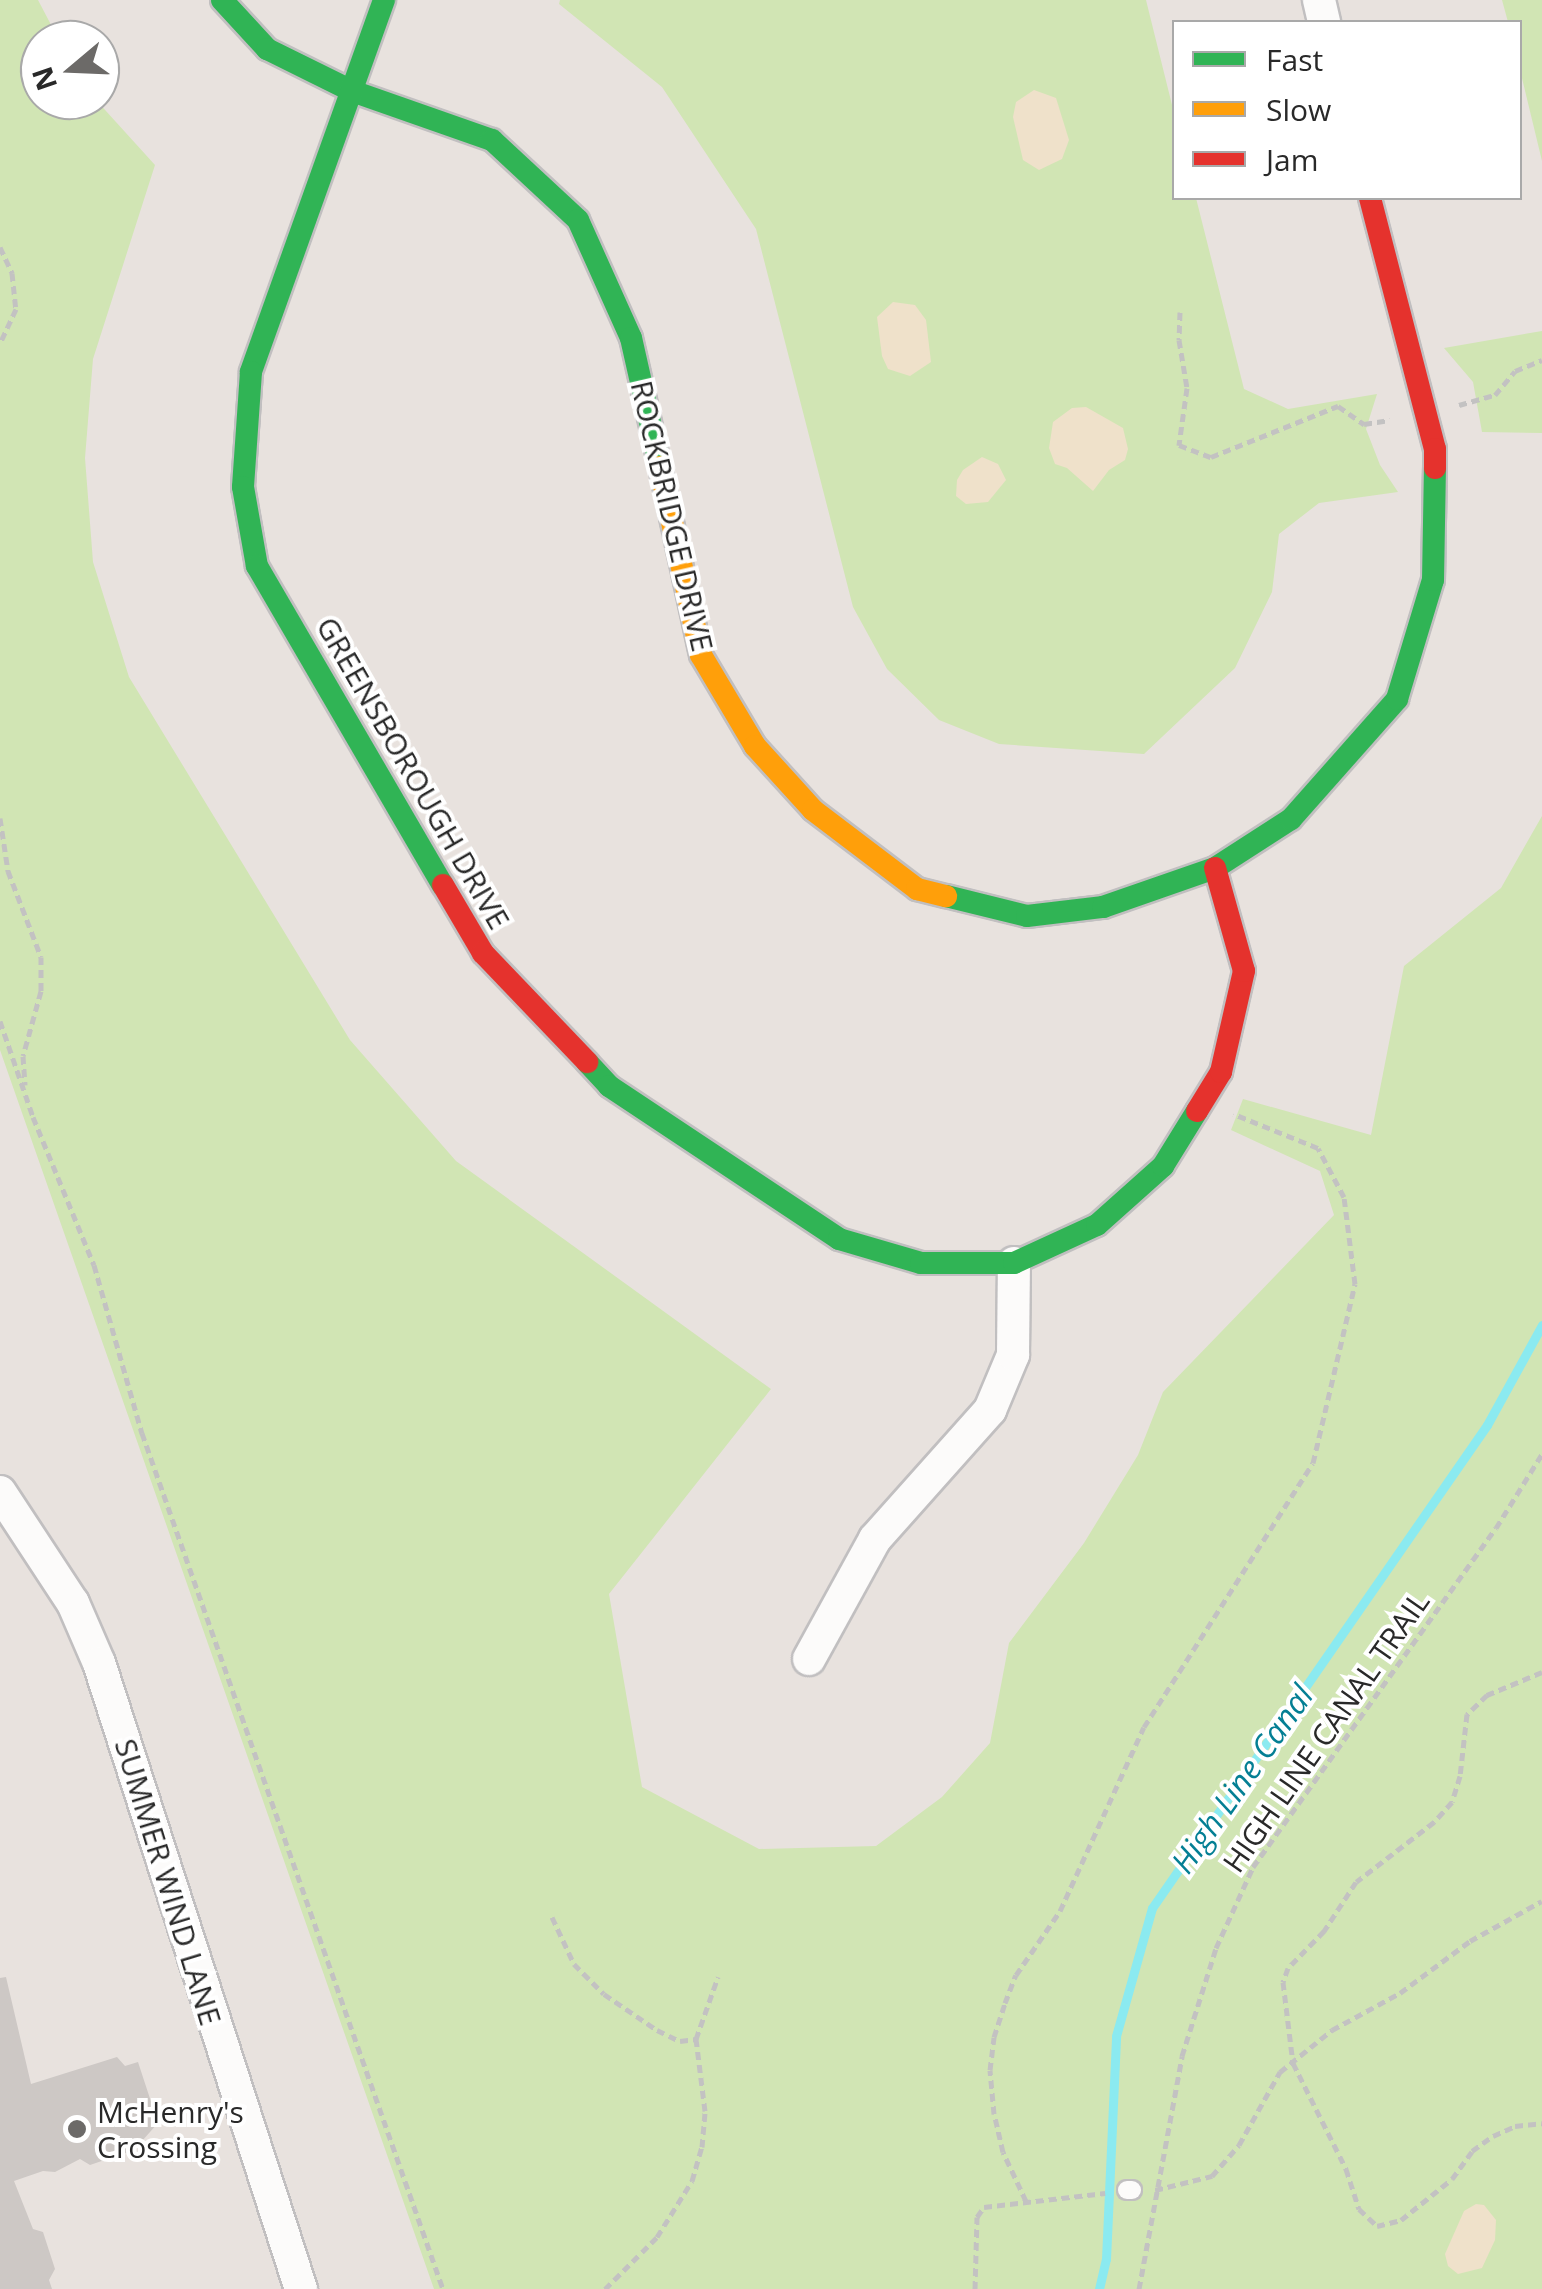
<!DOCTYPE html>
<style>
body{margin:0}
#map{position:relative;width:1542px;height:2289px;overflow:hidden;background:#e8e2de;font-family:"Open Sans",sans-serif}
div>[style]{position:absolute}
.green>*{inset:0;background:#d1e5b4}
.sand>*{inset:0;background:#efe1ca}
.stream>*{height:9px;margin:-4.5px;padding:0 4.5px;transform-origin:4.5px;border-radius:4.5px;background:#8beaf0}
.building>*{inset:0;background:#cdc8c5}
.path>*{height:5px;margin-top:-2.5px;transform-origin:0;background:repeating-linear-gradient(90deg,#c3c2c2 0 8px,transparent 0 13px)}
.roads{filter:drop-shadow(2px 0 #c1bfc0) drop-shadow(-2px 0 #c1bfc0) drop-shadow(0 2px #c1bfc0) drop-shadow(0 -2px #c1bfc0)}
.lane>*{height:18px;margin:-9px;padding:0 9px;transform-origin:9px;border-radius:9px;background:#fcfbfa}
.street>*{height:32px;margin:-16px;padding:0 16px;transform-origin:16px;border-radius:16px;background:#fcfbfa}
.fast>*{height:22px;margin:-11px;padding:0 11px;transform-origin:11px;border-radius:11px;background:#30b455}
.slow>*{height:22px;margin:-11px;padding:0 11px;transform-origin:11px;border-radius:11px;background:#ff9f0a}
.jam>*{height:22px;margin:-11px;padding:0 11px;transform-origin:11px;border-radius:11px;background:#e5322d}
.dots>*{width:28px;height:28px;translate:-50% -50%;box-sizing:border-box;border:5px solid #fff;border-radius:50%}
span{translate:-50% -50%;white-space:nowrap;text-align:center;line-height:1.15;-webkit-text-stroke:8px #fff;paint-order:stroke}
.street-label{font-size:30px;color:#292929}
.poi-label{font-size:30px;color:#292929}
.left{translate:0 -50%;text-align:left}
.water-label{font-size:32px;color:#047f94;font-style:italic}
.legend{position:absolute;left:1172px;top:20px;width:350px;height:180px;box-sizing:border-box;background:#fff;border:2px solid #a9a9a9;margin:0;padding:12px 18px;list-style:none;font-size:30px;color:#292929}
.legend li{display:flex;align-items:center;gap:20px;height:50px}
.legend b{width:50px;border:2px solid #a9a9a9}
.north{position:absolute;left:20px;top:20px;width:100px;height:100px;box-sizing:border-box;background:#fff;border:2px solid #a9a9a9;border-radius:50%;rotate:251deg;font-size:28px;font-weight:700;line-height:40px;text-align:center;color:#292929}
.north::after{content:'';display:block;margin:auto;width:35px;height:45px;background:#6c6a68;clip-path:polygon(50% 0,100% 100%,50% 72%,0 100%)}
</style>
<div id="map">
<div class="green">
<i style="clip-path:polygon(0 0,38px 0,59px 40px,40px 40px,40px 100px,96px 100px,155px 165px,93px 359px,85px 458px,93px 562px,129px 677px,350px 1040px,456px 1161px,771px 1389px,609px 1594px,642px 1787px,759px 1849px,876px 1846px,942px 1797px,990px 1743px,1009px 1643px,1084px 1543px,1138px 1455px,1163px 1392px,1334px 1215px,1320px 1171px,1231px 1130px,1243px 1099px,1371px 1135px,1404px 966px,1501px 888px,1542px 816px,1542px 2289px,434px 2289px,0 1050px)"></i>
<i style="clip-path:polygon(560px 0,1146px 0,1174px 113px,1174px 198px,1196px 198px,1244px 389px,1288px 409px,1377px 394px,1366px 429px,1380px 465px,1398px 492px,1319px 503px,1279px 534px,1272px 592px,1235px 668px,1144px 754px,999px 744px,939px 720px,887px 669px,853px 607px,756px 229px,662px 87px,559px 4px)"></i>
<i style="clip-path:polygon(1502px 0,1542px 0,1542px 161px,1520px 70px,1520px 22px,1508px 22px)"></i>
<i style="clip-path:polygon(1542px 331px,1542px 433px,1482px 432px,1473px 382px,1444px 348px)"></i>
</div>
<div class="sand">
<i style="clip-path:polygon(1034px 90px,1056px 98px,1069px 140px,1062px 159px,1039px 170px,1023px 160px,1013px 117px,1016px 102px)"></i>
<i style="clip-path:polygon(893px 302px,915px 305px,926px 320px,931px 362px,910px 376px,888px 369px,882px 356px,877px 317px)"></i>
<i style="clip-path:polygon(1086px 407px,1123px 428px,1128px 449px,1125px 460px,1109px 470px,1093px 491px,1067px 468px,1055px 464px,1049px 448px,1053px 422px,1072px 408px)"></i>
<i style="clip-path:polygon(982px 457px,998px 464px,1006px 480px,988px 502px,966px 504px,956px 496px,957px 480px,963px 470px)"></i>
<i style="clip-path:polygon(1476px 2204px,1484px 2205px,1496px 2220px,1495px 2240px,1482px 2268px,1458px 2274px,1448px 2266px,1445px 2254px,1464px 2211px)"></i>
</div>
<div class="stream">
<i style="left:1099px;top:2289px;width:31px;rotate:-77deg"></i>
<i style="left:1106px;top:2259px;width:223px;rotate:-87.4deg"></i>
<i style="left:1116px;top:2036px;width:133px;rotate:-74.3deg"></i>
<i style="left:1152px;top:1908px;width:588px;rotate:-55.26deg"></i>
<i style="left:1487px;top:1425px;width:114px;rotate:-61.2deg"></i>
</div>
<div class="building">
<i style="clip-path:polygon(6px 1977px,31px 2084px,117px 2057px,125px 2066px,138px 2062px,158px 2123px,134px 2150px,90px 2165px,80px 2159px,55px 2172px,43px 2171px,14px 2181px,33px 2229px,43px 2232px,55px 2269px,49px 2280px,52px 2289px,0 2289px,0 1978px)"></i>
</div>
<div class="path">
<i style="left:0;top:247px;width:29px;rotate:65deg"></i>
<i style="left:12px;top:273px;width:36px;rotate:84deg"></i>
<i style="left:16px;top:309px;width:38px;rotate:115deg"></i>
<i style="left:1180px;top:312px;width:28px;rotate:92deg"></i>
<i style="left:1179px;top:340px;width:49px;rotate:80.5deg"></i>
<i style="left:1187px;top:388px;width:58px;rotate:98deg"></i>
<i style="left:1179px;top:445px;width:34px;rotate:21deg"></i>
<i style="left:1211px;top:457px;width:137px;rotate:-21.9deg"></i>
<i style="left:1338px;top:406px;width:32px;rotate:35deg"></i>
<i style="left:1364px;top:424px;width:26px;rotate:-9deg"></i>
<i style="left:1459px;top:405px;width:37px;rotate:-16deg"></i>
<i style="left:1495px;top:395px;width:31px;rotate:-50deg"></i>
<i style="left:1515px;top:371px;width:29px;rotate:-22deg"></i>
<i style="left:0;top:818px;width:54px;rotate:81.4deg"></i>
<i style="left:8px;top:871px;width:92px;rotate:69deg"></i>
<i style="left:41px;top:957px;width:34px;rotate:90deg"></i>
<i style="left:41px;top:991px;width:67px;rotate:105.5deg"></i>
<i style="left:23px;top:1056px;width:29px;rotate:86deg"></i>
<i style="left:0;top:1021px;width:102px;rotate:71deg"></i>
<i style="left:33px;top:1117px;width:160px;rotate:67.6deg"></i>
<i style="left:94px;top:1265px;width:175px;rotate:74.1deg"></i>
<i style="left:142px;top:1433px;width:907px;rotate:70.63deg"></i>
<i style="left:1542px;top:1672px;width:60px;rotate:157.3deg"></i>
<i style="left:1487px;top:1695px;width:28px;rotate:136deg"></i>
<i style="left:1467px;top:1714px;width:62px;rotate:96.4deg"></i>
<i style="left:1460px;top:1776px;width:27px;rotate:107deg"></i>
<i style="left:1452px;top:1802px;width:27px;rotate:132deg"></i>
<i style="left:1434px;top:1822px;width:98px;rotate:142.4deg"></i>
<i style="left:1356px;top:1882px;width:59px;rotate:123.1deg"></i>
<i style="left:1324px;top:1931px;width:52px;rotate:134.2deg"></i>
<i style="left:1288px;top:1968px;width:15px;rotate:110deg"></i>
<i style="left:1283px;top:1982px;width:82px;rotate:83deg"></i>
<i style="left:1293px;top:2063px;width:119px;rotate:63.4deg"></i>
<i style="left:1346px;top:2169px;width:42px;rotate:72deg"></i>
<i style="left:1359px;top:2209px;width:25px;rotate:43deg"></i>
<i style="left:1377px;top:2226px;width:25px;rotate:-14deg"></i>
<i style="left:1401px;top:2220px;width:65px;rotate:-38.8deg"></i>
<i style="left:1452px;top:2179px;width:34px;rotate:-54deg"></i>
<i style="left:1472px;top:2151px;width:26px;rotate:-36deg"></i>
<i style="left:1493px;top:2136px;width:24px;rotate:-24deg"></i>
<i style="left:1515px;top:2126px;width:27px;rotate:-6deg"></i>
<i style="left:552px;top:1917px;width:52px;rotate:64.9deg"></i>
<i style="left:574px;top:1964px;width:42px;rotate:45deg"></i>
<i style="left:604px;top:1994px;width:64px;rotate:34.2deg"></i>
<i style="left:657px;top:2030px;width:25px;rotate:26deg"></i>
<i style="left:680px;top:2041px;width:16px;rotate:-7deg"></i>
<i style="left:1155px;top:2190px;width:59px;rotate:-13.8deg"></i>
<i style="left:1212px;top:2176px;width:41px;rotate:-48.9deg"></i>
<i style="left:1239px;top:2145px;width:84px;rotate:-60.7deg"></i>
<i style="left:1280px;top:2072px;width:67px;rotate:-38.9deg"></i>
<i style="left:1332px;top:2030px;width:77px;rotate:-28.6deg"></i>
<i style="left:1400px;top:1993px;width:87px;rotate:-36.6deg"></i>
<i style="left:1470px;top:1941px;width:82px;rotate:-29.1deg"></i>
<i style="left:1026px;top:2201px;width:54px;rotate:-115.1deg"></i>
<i style="left:1003px;top:2152px;width:39px;rotate:-103deg"></i>
<i style="left:994px;top:2114px;width:44px;rotate:-95.2deg"></i>
<i style="left:990px;top:2070px;width:33px;rotate:-83deg"></i>
<i style="left:994px;top:2037px;width:36px;rotate:-72deg"></i>
<i style="left:1005px;top:2003px;width:30px;rotate:-69deg"></i>
<i style="left:1016px;top:1975px;width:78px;rotate:-55.5deg"></i>
<i style="left:1060px;top:1911px;width:202px;rotate:-65.5deg"></i>
<i style="left:1144px;top:1727px;width:313px;rotate:-57.4deg"></i>
<i style="left:1313px;top:1463px;width:184px;rotate:-76.8deg"></i>
<i style="left:1355px;top:1284px;width:88px;rotate:-97.2deg"></i>
<i style="left:1344px;top:1197px;width:55px;rotate:-118deg"></i>
<i style="left:1318px;top:1148px;width:91px;rotate:-158deg"></i>
<i style="left:605px;top:2289px;width:74px;rotate:-45deg"></i>
<i style="left:657px;top:2237px;width:66px;rotate:-58deg"></i>
<i style="left:692px;top:2181px;width:35px;rotate:-74deg"></i>
<i style="left:702px;top:2147px;width:36px;rotate:-85deg"></i>
<i style="left:705px;top:2111px;width:73px;rotate:-97.1deg"></i>
<i style="left:696px;top:2039px;width:66px;rotate:-70.5deg"></i>
<i style="left:975px;top:2289px;width:72px;rotate:-88.4deg"></i>
<i style="left:977px;top:2217px;width:12px;rotate:-55deg"></i>
<i style="left:984px;top:2207px;width:122px;rotate:-6.6deg"></i>
<i style="left:1139px;top:2289px;width:237px;rotate:-79.5deg"></i>
<i style="left:1182px;top:2056px;width:113px;rotate:-72.5deg"></i>
<i style="left:1216px;top:1948px;width:89px;rotate:-65.4deg"></i>
<i style="left:1253px;top:1867px;width:417px;rotate:-54.4deg"></i>
<i style="left:1496px;top:1528px;width:87px;rotate:-58.1deg"></i>
</div>
<div class="roads">
<div class="lane">
<i style="left:1127px;top:2190px;width:5px"></i>
</div>
<div class="street">
<i style="left:1319px;top:0;width:23px;rotate:77deg"></i>
<i style="left:0;top:1492px;width:133px;rotate:56.7deg"></i>
<i style="left:73px;top:1603px;width:65px;rotate:66.6deg"></i>
<i style="left:99px;top:1663px;width:658px;rotate:72.12deg"></i>
<i style="left:809px;top:1659px;width:137px;rotate:-61.2deg"></i>
<i style="left:875px;top:1539px;width:173px;rotate:-48.3deg"></i>
<i style="left:990px;top:1410px;width:60px;rotate:-67.3deg"></i>
<i style="left:1013px;top:1355px;width:92px;rotate:-89.4deg"></i>
</div>
<div class="fast">
<i style="left:222px;top:0;width:67px;rotate:47.4deg"></i>
<i style="left:267px;top:49px;width:95px;rotate:26.3deg"></i>
<i style="left:352px;top:91px;width:148px;rotate:19.3deg"></i>
<i style="left:492px;top:140px;width:117px;rotate:42.9deg"></i>
<i style="left:578px;top:220px;width:129px;rotate:65.8deg"></i>
<i style="left:631px;top:338px;width:132px;rotate:77.3deg"></i>
<i style="left:384px;top:0;width:395px;rotate:109.7deg"></i>
<i style="left:251px;top:372px;width:115px;rotate:94deg"></i>
<i style="left:243px;top:487px;width:80px;rotate:80deg"></i>
<i style="left:257px;top:566px;width:369px;rotate:59.8deg"></i>
<i style="left:946px;top:896px;width:83px;rotate:13.9deg"></i>
<i style="left:1027px;top:916px;width:77px;rotate:-6.8deg"></i>
<i style="left:1103px;top:907px;width:119px;rotate:-19.2deg"></i>
<i style="left:1215px;top:868px;width:90px;rotate:-32.8deg"></i>
<i style="left:1291px;top:819px;width:160px;rotate:-48.5deg"></i>
<i style="left:1397px;top:699px;width:124px;rotate:-73.2deg"></i>
<i style="left:1433px;top:580px;width:112px;rotate:-89deg"></i>
<i style="left:587px;top:1062px;width:33px;rotate:47deg"></i>
<i style="left:609px;top:1086px;width:276px;rotate:33.6deg"></i>
<i style="left:839px;top:1239px;width:85px;rotate:16.3deg"></i>
<i style="left:921px;top:1263px;width:93px"></i>
<i style="left:1014px;top:1263px;width:91px;rotate:-24.6deg"></i>
<i style="left:1097px;top:1225px;width:89px;rotate:-41.8deg"></i>
<i style="left:1163px;top:1166px;width:65px;rotate:-58.3deg"></i>
</div>
<div class="slow">
<i style="left:660px;top:467px;width:192px;rotate:77.7deg"></i>
<i style="left:701px;top:655px;width:106px;rotate:59.3deg"></i>
<i style="left:755px;top:746px;width:86px;rotate:47.8deg"></i>
<i style="left:813px;top:810px;width:131px;rotate:37.2deg"></i>
<i style="left:917px;top:889px;width:30px;rotate:14deg"></i>
</div>
<div class="jam">
<i style="left:1370px;top:198px;width:259px;rotate:75.5deg"></i>
<i style="left:1435px;top:449px;width:19px;rotate:90deg"></i>
<i style="left:443px;top:885px;width:79px;rotate:59.5deg"></i>
<i style="left:483px;top:953px;width:151px;rotate:46.3deg"></i>
<i style="left:1197px;top:1111px;width:46px;rotate:-58.4deg"></i>
<i style="left:1221px;top:1072px;width:104px;rotate:-77.2deg"></i>
<i style="left:1244px;top:971px;width:107px;rotate:-105.7deg"></i>
</div>
</div>
<div class="dots">
<i style="left:77px;top:2129px;background:#6c6a68"></i>
</div>
<div class="street-label">
<span style="left:672px;top:516px;rotate:77deg">ROCKBRIDGE DRIVE</span>
<span style="left:413px;top:773px;rotate:60deg">GREENSBOROUGH DRIVE</span>
<span style="left:1326px;top:1732px;rotate:-55deg">HIGH LINE CANAL TRAIL</span>
<span style="left:168px;top:1882px;rotate:73deg">SUMMER WIND LANE</span>
</div>
<div class="poi-label">
<span class="left" style="left:97px;top:2129px">McHenry's<br>Crossing</span>
</div>
<div class="water-label">
<span style="left:1242px;top:1779px;rotate:-55deg">High Line Canal</span>
</div>
<ul class="legend">
<li><b style="height:12px;background:#30b455"></b>Fast</li>
<li><b style="height:12px;background:#ff9f0a"></b>Slow</li>
<li><b style="height:12px;background:#e5322d"></b>Jam</li>
</ul>
<div class="north">N</div>
</div>
